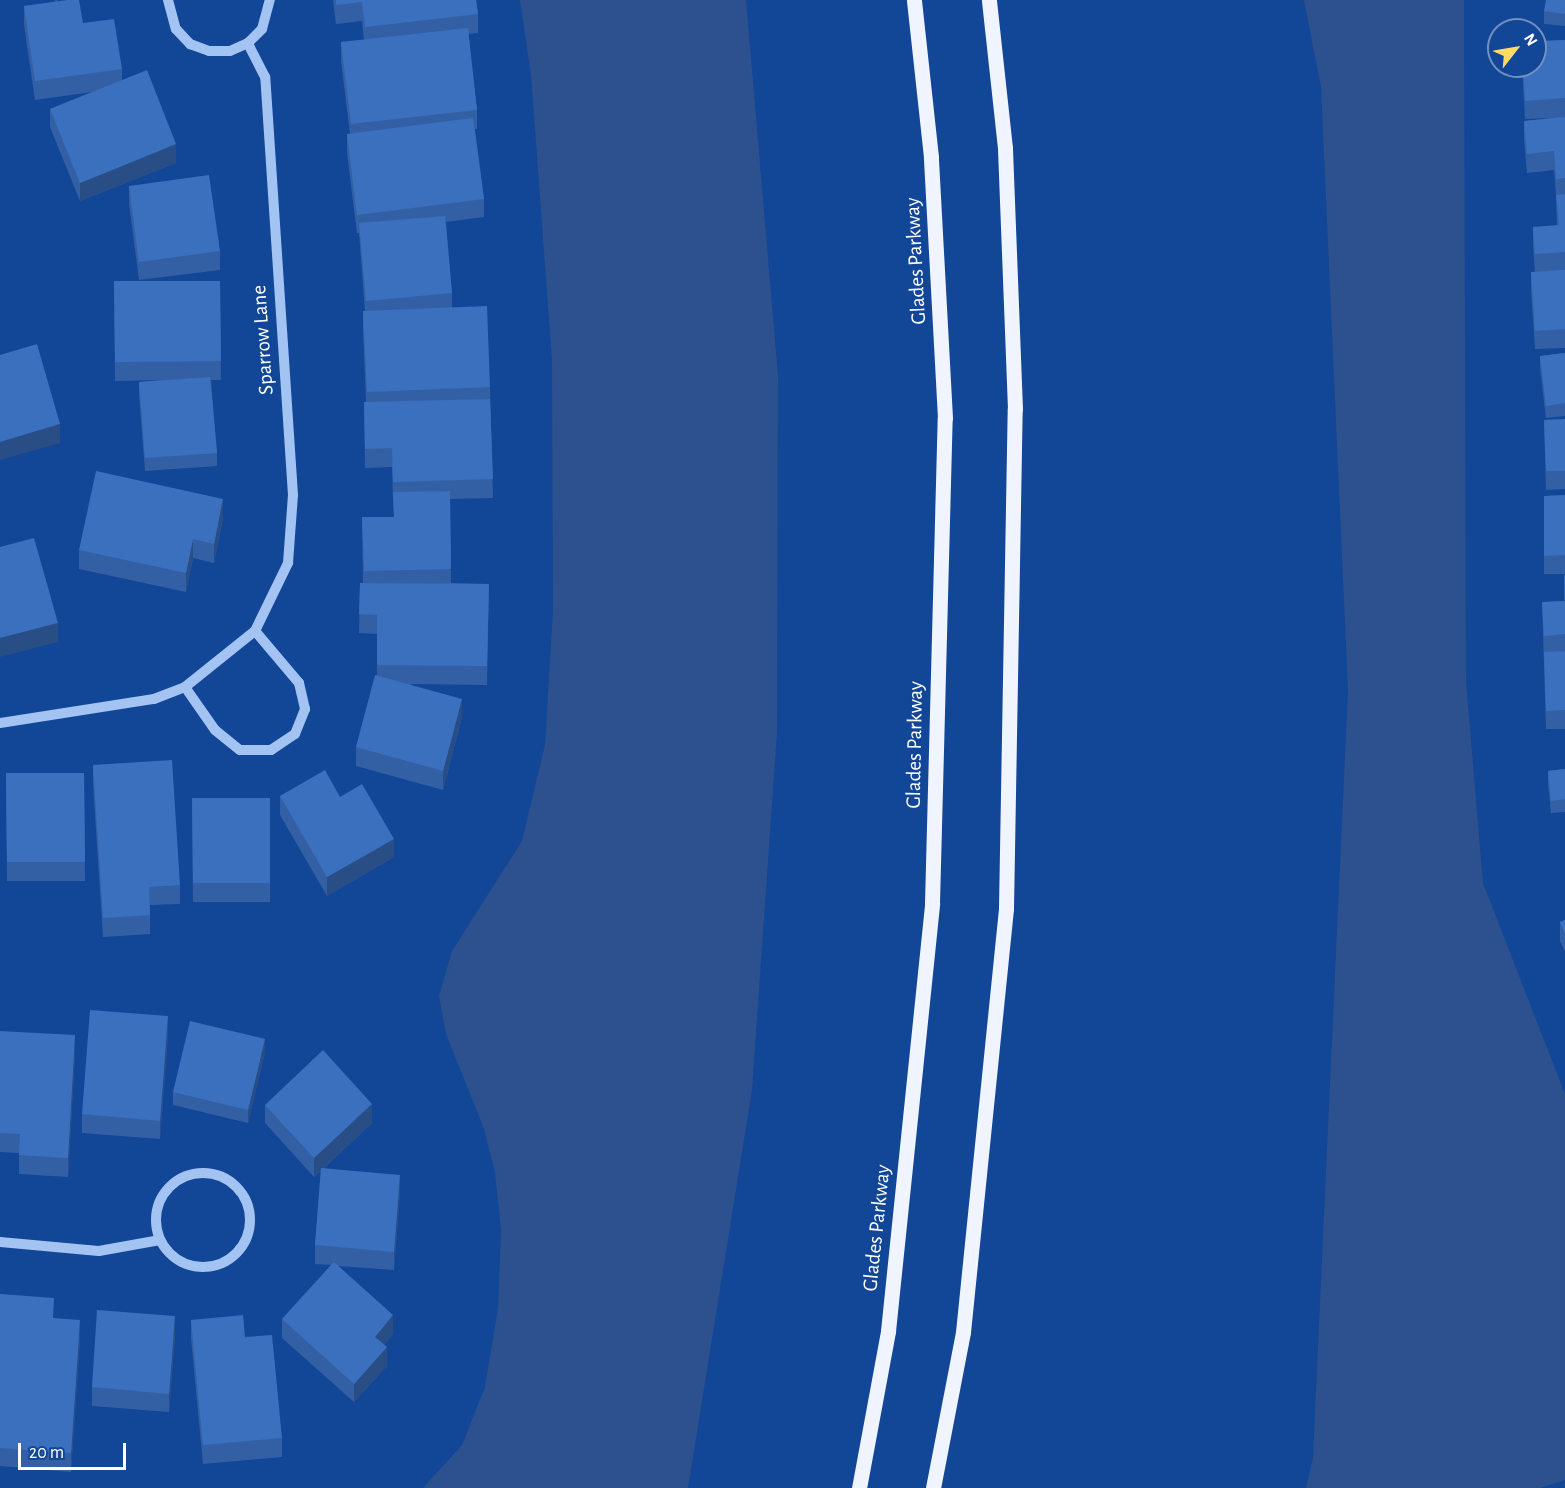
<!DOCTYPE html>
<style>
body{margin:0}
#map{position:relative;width:1565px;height:1488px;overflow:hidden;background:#124697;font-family:"Alegreya Sans",sans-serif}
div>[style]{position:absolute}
.water>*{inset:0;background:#2c518e}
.minor>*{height:10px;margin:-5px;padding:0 5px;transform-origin:5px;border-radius:5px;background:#a3c3f3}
.minor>.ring{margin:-5px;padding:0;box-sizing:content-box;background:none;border:10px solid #a3c3f3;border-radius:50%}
.major>*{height:15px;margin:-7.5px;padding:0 7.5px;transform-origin:7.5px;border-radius:7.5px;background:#eff4ff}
.wall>*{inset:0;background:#3360a4}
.shaded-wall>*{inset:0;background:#294e86}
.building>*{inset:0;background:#3b70bf}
span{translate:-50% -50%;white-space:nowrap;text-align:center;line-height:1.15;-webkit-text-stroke:4.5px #124697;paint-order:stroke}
.street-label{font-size:21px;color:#fff}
.north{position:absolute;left:1487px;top:18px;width:60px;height:60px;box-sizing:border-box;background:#124697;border:2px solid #7190c1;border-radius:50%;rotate:59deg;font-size:16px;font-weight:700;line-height:24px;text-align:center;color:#fff}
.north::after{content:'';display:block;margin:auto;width:21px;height:27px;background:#ffda65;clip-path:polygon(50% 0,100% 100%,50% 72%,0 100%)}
.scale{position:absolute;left:18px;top:1443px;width:108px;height:27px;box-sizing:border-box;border:3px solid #fff;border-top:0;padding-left:8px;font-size:18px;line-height:21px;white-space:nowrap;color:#fff;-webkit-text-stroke:4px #124697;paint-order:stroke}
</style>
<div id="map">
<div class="water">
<i style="clip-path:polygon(520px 0,746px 0,778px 375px,777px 732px,752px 1090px,688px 1488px,423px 1488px,462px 1445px,485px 1387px,498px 1309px,501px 1230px,495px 1172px,483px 1126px,446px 1034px,439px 996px,452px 951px,522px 841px,545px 745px,553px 610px,552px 360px,531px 75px)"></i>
<i style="clip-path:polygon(1304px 0,1464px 0,1466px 681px,1483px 883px,1565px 1094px,1565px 1480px,1540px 1488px,1306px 1488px,1313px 1457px,1348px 690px,1321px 87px)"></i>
</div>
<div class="minor">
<i style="left:168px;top:0;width:30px;rotate:75deg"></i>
<i style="left:176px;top:29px;width:21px;rotate:47deg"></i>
<i style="left:190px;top:44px;width:20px;rotate:20deg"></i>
<i style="left:209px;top:51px;width:21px"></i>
<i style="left:230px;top:51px;width:20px;rotate:-24deg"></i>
<i style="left:248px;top:43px;width:20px;rotate:-45deg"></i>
<i style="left:262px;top:29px;width:30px;rotate:-75deg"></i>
<i style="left:185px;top:687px;width:52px;rotate:55.1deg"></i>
<i style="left:215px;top:730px;width:32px;rotate:39deg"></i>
<i style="left:240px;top:750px;width:31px"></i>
<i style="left:271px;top:750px;width:29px;rotate:-34deg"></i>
<i style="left:295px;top:734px;width:27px;rotate:-68deg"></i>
<i style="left:305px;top:709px;width:27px;rotate:-103deg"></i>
<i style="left:299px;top:683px;width:68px;rotate:-130.2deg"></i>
<i style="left:0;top:723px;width:156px;rotate:-8.9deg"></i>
<i style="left:154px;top:699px;width:33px;rotate:-21deg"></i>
<i style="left:185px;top:687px;width:90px;rotate:-38.7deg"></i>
<i style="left:255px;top:631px;width:76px;rotate:-64.1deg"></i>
<i style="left:288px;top:563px;width:68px;rotate:-85.8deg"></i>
<i style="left:293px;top:495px;width:419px;rotate:-93.8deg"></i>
<i style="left:265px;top:77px;width:38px;rotate:-117deg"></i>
<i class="ring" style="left:156px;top:1173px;width:84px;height:84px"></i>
<i style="left:0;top:1242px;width:99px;rotate:5.2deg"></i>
<i style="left:99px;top:1251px;width:62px;rotate:-10.2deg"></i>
</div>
<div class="major">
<i style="left:859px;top:1488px;width:160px;rotate:-79.5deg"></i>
<i style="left:888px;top:1331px;width:430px;rotate:-84.1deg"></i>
<i style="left:932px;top:903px;width:485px;rotate:-88.5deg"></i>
<i style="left:945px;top:418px;width:261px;rotate:-93.1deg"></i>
<i style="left:931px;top:157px;width:158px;rotate:-96.2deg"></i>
<i style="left:933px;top:1488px;width:159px;rotate:-79.1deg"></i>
<i style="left:963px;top:1332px;width:426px;rotate:-84.2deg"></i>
<i style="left:1006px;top:908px;width:499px;rotate:-89deg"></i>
<i style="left:1015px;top:409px;width:261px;rotate:-92.2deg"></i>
<i style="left:1005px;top:148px;width:149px;rotate:-96.2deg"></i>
</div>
<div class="wall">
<i style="clip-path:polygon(54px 0,58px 0,57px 1px,83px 23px,122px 69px,122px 80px,176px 163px,80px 201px,50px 127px,50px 109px,92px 92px,35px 100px,24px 25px,24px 6px,56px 2px)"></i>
<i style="clip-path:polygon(333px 0,476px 0,478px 14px,478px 33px,468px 34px,477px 110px,477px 129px,475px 129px,484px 199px,484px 217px,446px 222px,452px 293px,452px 307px,490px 387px,493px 498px,450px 499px,451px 583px,489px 584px,487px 685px,410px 684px,462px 717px,443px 790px,356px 766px,356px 747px,377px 675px,377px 634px,359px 633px,360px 583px,363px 583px,362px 517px,394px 517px,393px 501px,392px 467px,365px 468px,364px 402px,366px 402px,363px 330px,363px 311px,365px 311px,359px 233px,357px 233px,347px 153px,347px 134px,350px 134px,341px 61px,341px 42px,364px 40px,362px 21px,336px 24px)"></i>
<i style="clip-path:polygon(1565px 0,1565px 26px,1544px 24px,1544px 11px)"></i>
<i style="clip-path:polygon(1565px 40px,1565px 348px,1535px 349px,1531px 291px,1531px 272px,1535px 272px,1533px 246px,1533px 227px,1557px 226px,1556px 195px,1554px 170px,1527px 173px,1524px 139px,1524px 121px,1553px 118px,1525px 119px,1522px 66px,1535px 66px)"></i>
<i style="clip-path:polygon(129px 186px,220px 251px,220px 270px,139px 280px,129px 204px)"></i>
<i style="clip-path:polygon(114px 281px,220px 281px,221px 380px,211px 380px,217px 453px,217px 466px,145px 471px,139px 395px,139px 382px,160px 380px,115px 381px)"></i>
<i style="clip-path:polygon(1565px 353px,1565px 416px,1546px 418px,1540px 368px,1540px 356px)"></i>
<i style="clip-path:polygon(1565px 419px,1565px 489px,1546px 490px,1544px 420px)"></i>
<i style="clip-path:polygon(1565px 495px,1565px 574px,1544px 574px,1544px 496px)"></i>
<i style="clip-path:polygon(223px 518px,214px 563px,193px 558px,186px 592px,79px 569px,79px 550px)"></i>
<i style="clip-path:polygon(1564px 575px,1565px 575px,1565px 729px,1546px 729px,1542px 602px,1564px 601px)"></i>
<i style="clip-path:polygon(93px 765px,180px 885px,180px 904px,150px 905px,150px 934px,103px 937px,93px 784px)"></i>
<i style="clip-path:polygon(1565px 769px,1565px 812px,1551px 813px,1548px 783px,1548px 771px)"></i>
<i style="clip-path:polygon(6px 773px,84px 773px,85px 881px,7px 881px)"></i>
<i style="clip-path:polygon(280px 796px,340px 797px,394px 857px,327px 896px,280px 815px)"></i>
<i style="clip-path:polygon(192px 798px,270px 798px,270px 902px,193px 902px)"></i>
<i style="clip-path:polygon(1565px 920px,1565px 952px,1560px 941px,1560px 922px)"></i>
<i style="clip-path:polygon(0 1031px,75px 1054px,68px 1177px,19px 1174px,19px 1153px,0 1152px)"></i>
<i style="clip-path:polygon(168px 1035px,160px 1139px,82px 1133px,82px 1114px)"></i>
<i style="clip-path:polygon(265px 1052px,248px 1123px,173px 1105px,173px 1092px)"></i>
<i style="clip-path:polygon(265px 1105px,372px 1123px,324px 1168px,400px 1193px,394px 1270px,338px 1266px,393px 1334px,384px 1345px,387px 1366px,354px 1402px,282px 1338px,282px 1319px,331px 1265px,315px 1264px,315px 1245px,321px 1171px,314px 1177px,265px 1123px)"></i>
<i style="clip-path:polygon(0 1294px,54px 1318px,80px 1339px,71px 1472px,0 1466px)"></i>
<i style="clip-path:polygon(191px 1320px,245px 1337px,282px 1438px,282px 1457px,203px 1464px,191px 1338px)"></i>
<i style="clip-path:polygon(175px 1335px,169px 1412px,92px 1406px,92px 1387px)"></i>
</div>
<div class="shaded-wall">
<i style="clip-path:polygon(176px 144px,176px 163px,80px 201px,80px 183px)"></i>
<i style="clip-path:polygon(60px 424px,60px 443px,0 460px,0 442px)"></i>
<i style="clip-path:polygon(223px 499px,223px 518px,214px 563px,214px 544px)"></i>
<i style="clip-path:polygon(193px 539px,193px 558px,186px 592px,186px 573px)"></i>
<i style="clip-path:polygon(58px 623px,58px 642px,0 657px,0 638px)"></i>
<i style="clip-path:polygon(462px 699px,462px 717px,443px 790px,443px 771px)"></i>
<i style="clip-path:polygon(394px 839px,394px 857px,327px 896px,327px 877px)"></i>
<i style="clip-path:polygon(168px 1016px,168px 1035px,160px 1139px,160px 1121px)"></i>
<i style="clip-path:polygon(75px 1035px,75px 1054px,68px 1177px,68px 1158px)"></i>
<i style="clip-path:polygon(265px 1039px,265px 1052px,248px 1123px,248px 1110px)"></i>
<i style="clip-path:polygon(372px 1104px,372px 1123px,314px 1177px,314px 1158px)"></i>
<i style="clip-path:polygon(400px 1175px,400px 1193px,394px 1270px,394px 1252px)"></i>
<i style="clip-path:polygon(393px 1315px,393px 1334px,375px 1355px,375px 1337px)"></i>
<i style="clip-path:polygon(175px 1316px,175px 1335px,169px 1412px,169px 1394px)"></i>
<i style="clip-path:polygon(80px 1320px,80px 1339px,71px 1472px,71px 1453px)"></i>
<i style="clip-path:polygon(387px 1347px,387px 1366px,354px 1402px,354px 1384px)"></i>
</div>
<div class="building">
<i style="clip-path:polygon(67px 0,79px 0,83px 23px,114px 19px,122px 69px,35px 81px,24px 6px)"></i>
<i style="clip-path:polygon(336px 0,476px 0,478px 14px,365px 27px,362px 2px,336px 5px)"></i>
<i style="clip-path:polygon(1546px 0,1565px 0,1565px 14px,1544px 11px)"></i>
<i style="clip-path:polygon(468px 28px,477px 110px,351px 124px,341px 42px)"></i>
<i style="clip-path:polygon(1565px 40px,1565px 98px,1525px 101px,1523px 66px,1535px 66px,1535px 41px)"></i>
<i style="clip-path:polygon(147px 70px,176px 144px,80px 183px,50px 109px)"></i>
<i style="clip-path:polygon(1565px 117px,1565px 178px,1556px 179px,1554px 151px,1527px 154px,1524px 121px)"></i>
<i style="clip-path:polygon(473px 118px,484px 199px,357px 215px,347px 134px)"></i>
<i style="clip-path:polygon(209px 175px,220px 251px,139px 262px,129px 186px)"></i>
<i style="clip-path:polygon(1565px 194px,1565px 252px,1535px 254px,1533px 227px,1559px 225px,1556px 195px)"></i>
<i style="clip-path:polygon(445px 216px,452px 293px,366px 301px,359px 223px)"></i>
<i style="clip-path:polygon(1565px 270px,1565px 329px,1535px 331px,1531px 272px)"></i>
<i style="clip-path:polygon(114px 281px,220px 281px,221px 361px,115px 362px)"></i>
<i style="clip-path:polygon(487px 306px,490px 387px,367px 392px,363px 311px)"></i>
<i style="clip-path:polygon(37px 344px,60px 424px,0 442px,0 355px)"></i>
<i style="clip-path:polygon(1565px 353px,1565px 403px,1546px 406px,1540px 356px)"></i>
<i style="clip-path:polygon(210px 377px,217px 453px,145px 458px,139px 382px)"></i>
<i style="clip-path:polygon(490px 399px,493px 479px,393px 482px,392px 448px,365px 449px,364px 402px)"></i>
<i style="clip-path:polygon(1565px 419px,1565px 471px,1546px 471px,1544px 420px)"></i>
<i style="clip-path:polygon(96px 471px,223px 499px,214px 544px,193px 539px,186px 573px,79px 550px)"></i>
<i style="clip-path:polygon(450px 491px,451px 569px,364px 571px,362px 517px,394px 517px,393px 492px)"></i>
<i style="clip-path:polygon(1565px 495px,1565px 555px,1544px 556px,1544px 496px)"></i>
<i style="clip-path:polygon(34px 538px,58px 623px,0 638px,0 547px)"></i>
<i style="clip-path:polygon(1564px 575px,1565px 575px,1565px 634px,1544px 636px,1542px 602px,1565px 601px)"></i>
<i style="clip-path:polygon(360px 583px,489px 584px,487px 666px,377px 665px,377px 615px,359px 614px)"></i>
<i style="clip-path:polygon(1565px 651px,1565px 710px,1546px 711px,1544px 652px)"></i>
<i style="clip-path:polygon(375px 675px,462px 699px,443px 771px,356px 747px)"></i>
<i style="clip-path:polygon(172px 760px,180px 885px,149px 887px,150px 915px,103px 918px,93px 765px)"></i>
<i style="clip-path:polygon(1565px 769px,1565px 799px,1551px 801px,1548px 771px)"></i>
<i style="clip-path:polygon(325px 770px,340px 797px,362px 784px,394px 839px,327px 877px,280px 796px)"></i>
<i style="clip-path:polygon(6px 773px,84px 773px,85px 862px,7px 862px)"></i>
<i style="clip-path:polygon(192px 798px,270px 798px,270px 883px,193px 883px)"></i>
<i style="clip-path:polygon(1565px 920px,1565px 934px,1560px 922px)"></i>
<i style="clip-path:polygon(90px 1010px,168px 1016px,160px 1121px,82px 1114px)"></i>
<i style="clip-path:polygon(190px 1021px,265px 1039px,248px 1110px,173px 1092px)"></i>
<i style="clip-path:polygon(0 1031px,75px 1035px,68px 1158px,19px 1155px,20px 1134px,0 1133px)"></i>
<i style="clip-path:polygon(323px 1050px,372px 1104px,314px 1158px,265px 1105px)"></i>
<i style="clip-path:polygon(321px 1168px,400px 1175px,394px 1252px,315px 1245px)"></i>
<i style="clip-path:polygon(334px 1262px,393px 1315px,375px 1337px,387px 1347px,354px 1384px,282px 1319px)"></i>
<i style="clip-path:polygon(0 1294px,54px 1298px,53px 1318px,80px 1320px,71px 1453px,0 1448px)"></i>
<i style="clip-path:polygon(97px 1310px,175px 1316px,169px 1394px,92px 1387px)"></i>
<i style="clip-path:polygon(243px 1315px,245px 1337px,272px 1335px,282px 1438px,203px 1445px,191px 1320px)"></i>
</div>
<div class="street-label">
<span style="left:916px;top:261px;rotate:-93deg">Glades Parkway</span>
<span style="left:263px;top:340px;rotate:-94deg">Sparrow Lane</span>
<span style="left:915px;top:745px;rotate:-89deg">Glades Parkway</span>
<span style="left:877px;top:1228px;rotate:-84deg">Glades Parkway</span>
</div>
<div class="north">N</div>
<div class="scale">20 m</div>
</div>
